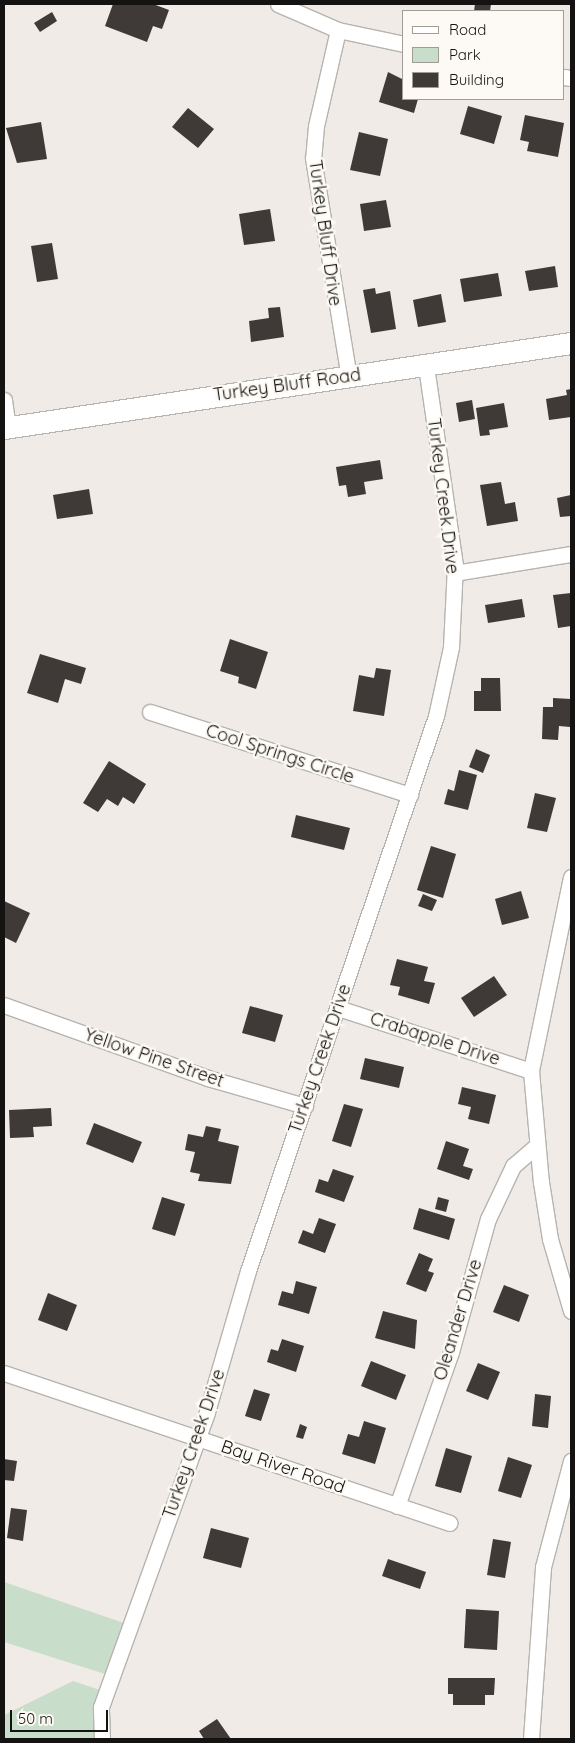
<!DOCTYPE html>
<style>
body{margin:0}
#map{position:relative;width:575px;height:1743px;overflow:hidden;background:#f0ebe6;font-family:Quicksand,sans-serif}
div>[style]{position:absolute}
.green>*{inset:0;background:#c9ddcb}
.building>*{inset:0;background:#3f3a38}
.roads{filter:drop-shadow(1px 0 #b7b3ae) drop-shadow(-1px 0 #b7b3ae) drop-shadow(0 1px #b7b3ae) drop-shadow(0 -1px #b7b3ae)}
.street>*{height:15px;margin:-7.5px;padding:0 7.5px;transform-origin:7.5px;border-radius:7.5px;background:#fff}
.secondary>*{height:21px;margin:-10.5px;padding:0 10.5px;transform-origin:10.5px;border-radius:10.5px;background:#fff}
span{translate:-50% -50%;white-space:nowrap;text-align:center;line-height:1.15;-webkit-text-stroke:5px #fdf9f4;paint-order:stroke}
.street-label{font-size:18px;color:#141311}
.frame{position:absolute;inset:0;border:5px solid #141311;pointer-events:none}
.legend{position:absolute;left:402px;top:10px;width:162px;height:90px;box-sizing:border-box;background:#fdf9f4;border:1px solid #a09d99;margin:0;padding:6px 9px;list-style:none;font-size:15px;color:#141311}
.legend li{display:flex;align-items:center;gap:10px;height:25px}
.legend b{width:25px;border:1px solid #a09d99}
.scale{position:absolute;left:10px;top:1710px;width:98px;height:22px;box-sizing:border-box;border:2px solid #141311;border-top:0;padding-left:6px;font-size:15px;line-height:18px;white-space:nowrap;color:#141311;-webkit-text-stroke:4px #fdf9f4;paint-order:stroke}
</style>
<div id="map">
<div class="green">
<i style="clip-path:polygon(4px 1582px,124px 1623px,105px 1674px,4px 1642px)"></i>
<i style="clip-path:polygon(73px 1681px,100px 1690px,95px 1739px,4px 1739px,4px 1715px)"></i>
</div>
<div class="building">
<i style="clip-path:polygon(113px 4px,153px 4px,169px 10px,162px 29px,153px 26px,147px 42px,105px 26px)"></i>
<i style="clip-path:polygon(475px 4px,491px 4px,490px 11px,474px 11px)"></i>
<i style="clip-path:polygon(52px 12px,57px 21px,40px 32px,34px 23px)"></i>
<i style="clip-path:polygon(388px 72px,404px 80px,404px 99px,418px 99px,414px 113px,379px 102px)"></i>
<i style="clip-path:polygon(468px 106px,502px 116px,494px 144px,460px 134px)"></i>
<i style="clip-path:polygon(188px 108px,214px 129px,198px 148px,172px 127px)"></i>
<i style="clip-path:polygon(525px 115px,564px 123px,558px 157px,527px 151px,529px 142px,520px 140px)"></i>
<i style="clip-path:polygon(41px 122px,47px 159px,17px 163px,6px 128px)"></i>
<i style="clip-path:polygon(359px 132px,388px 139px,380px 176px,350px 170px)"></i>
<i style="clip-path:polygon(386px 200px,391px 227px,364px 231px,360px 204px)"></i>
<i style="clip-path:polygon(270px 209px,275px 241px,244px 245px,239px 214px)"></i>
<i style="clip-path:polygon(52px 243px,58px 279px,37px 282px,31px 246px)"></i>
<i style="clip-path:polygon(555px 266px,558px 287px,529px 291px,525px 271px)"></i>
<i style="clip-path:polygon(498px 273px,502px 296px,464px 302px,460px 279px)"></i>
<i style="clip-path:polygon(375px 288px,376px 294px,390px 291px,396px 329px,371px 333px,363px 290px)"></i>
<i style="clip-path:polygon(441px 294px,446px 322px,418px 327px,413px 300px)"></i>
<i style="clip-path:polygon(280px 307px,284px 337px,251px 342px,249px 321px,269px 318px,268px 308px)"></i>
<i style="clip-path:polygon(571px 389px,571px 417px,549px 420px,546px 399px,567px 395px,566px 390px)"></i>
<i style="clip-path:polygon(472px 400px,475px 419px,459px 422px,456px 403px)"></i>
<i style="clip-path:polygon(504px 403px,508px 427px,489px 430px,490px 435px,480px 436px,476px 408px)"></i>
<i style="clip-path:polygon(380px 460px,383px 479px,364px 482px,366px 494px,348px 497px,346px 485px,339px 486px,336px 467px)"></i>
<i style="clip-path:polygon(501px 482px,505px 504px,515px 502px,518px 521px,487px 526px,480px 485px)"></i>
<i style="clip-path:polygon(89px 489px,93px 514px,57px 519px,53px 495px)"></i>
<i style="clip-path:polygon(571px 495px,571px 516px,560px 517px,557px 498px)"></i>
<i style="clip-path:polygon(571px 593px,571px 626px,558px 628px,553px 595px)"></i>
<i style="clip-path:polygon(522px 599px,525px 617px,488px 623px,485px 605px)"></i>
<i style="clip-path:polygon(230px 639px,268px 652px,256px 689px,238px 683px,239px 677px,220px 671px)"></i>
<i style="clip-path:polygon(40px 654px,86px 668px,81px 684px,65px 679px,58px 703px,27px 693px)"></i>
<i style="clip-path:polygon(376px 668px,391px 670px,384px 716px,353px 711px,359px 675px,374px 678px)"></i>
<i style="clip-path:polygon(481px 678px,500px 678px,501px 711px,474px 711px,474px 691px,481px 691px)"></i>
<i style="clip-path:polygon(553px 698px,571px 699px,570px 727px,559px 726px,558px 740px,542px 739px,543px 707px,553px 707px)"></i>
<i style="clip-path:polygon(476px 749px,490px 755px,483px 773px,469px 767px)"></i>
<i style="clip-path:polygon(109px 761px,146px 784px,134px 804px,123px 797px,118px 806px,107px 799px,98px 812px,83px 803px)"></i>
<i style="clip-path:polygon(459px 770px,477px 775px,468px 810px,444px 804px,448px 789px,454px 791px)"></i>
<i style="clip-path:polygon(535px 793px,556px 798px,547px 832px,527px 828px)"></i>
<i style="clip-path:polygon(296px 815px,350px 828px,344px 850px,291px 837px)"></i>
<i style="clip-path:polygon(431px 846px,456px 854px,443px 898px,417px 890px)"></i>
<i style="clip-path:polygon(521px 891px,529px 918px,502px 925px,495px 899px)"></i>
<i style="clip-path:polygon(423px 894px,437px 900px,432px 911px,418px 906px)"></i>
<i style="clip-path:polygon(4px 901px,30px 913px,16px 943px,4px 937px)"></i>
<i style="clip-path:polygon(397px 959px,428px 967px,424px 981px,435px 983px,429px 1004px,398px 995px,400px 987px,390px 985px)"></i>
<i style="clip-path:polygon(494px 976px,507px 995px,474px 1017px,461px 998px)"></i>
<i style="clip-path:polygon(250px 1006px,283px 1015px,275px 1042px,242px 1033px)"></i>
<i style="clip-path:polygon(365px 1058px,404px 1067px,399px 1088px,360px 1079px)"></i>
<i style="clip-path:polygon(462px 1087px,496px 1095px,489px 1124px,468px 1119px,471px 1107px,458px 1104px)"></i>
<i style="clip-path:polygon(344px 1104px,363px 1109px,351px 1147px,332px 1141px)"></i>
<i style="clip-path:polygon(51px 1108px,52px 1126px,33px 1127px,34px 1137px,10px 1138px,9px 1110px)"></i>
<i style="clip-path:polygon(94px 1123px,142px 1142px,133px 1163px,86px 1144px)"></i>
<i style="clip-path:polygon(206px 1126px,221px 1129px,218px 1141px,239px 1146px,231px 1184px,198px 1181px,200px 1174px,190px 1172px,195px 1152px,185px 1150px,188px 1134px,203px 1137px)"></i>
<i style="clip-path:polygon(446px 1141px,469px 1149px,463px 1166px,473px 1169px,469px 1180px,437px 1169px)"></i>
<i style="clip-path:polygon(333px 1169px,354px 1176px,344px 1202px,315px 1192px,319px 1179px,328px 1182px)"></i>
<i style="clip-path:polygon(162px 1197px,185px 1204px,175px 1236px,152px 1229px)"></i>
<i style="clip-path:polygon(438px 1197px,449px 1200px,446px 1212px,435px 1209px)"></i>
<i style="clip-path:polygon(419px 1208px,455px 1219px,449px 1240px,413px 1229px)"></i>
<i style="clip-path:polygon(319px 1218px,336px 1224px,325px 1253px,298px 1243px,303px 1230px,313px 1234px)"></i>
<i style="clip-path:polygon(419px 1253px,433px 1259px,428px 1271px,434px 1273px,426px 1292px,406px 1284px)"></i>
<i style="clip-path:polygon(296px 1281px,317px 1287px,309px 1314px,278px 1305px,282px 1291px,293px 1294px)"></i>
<i style="clip-path:polygon(504px 1285px,529px 1295px,519px 1322px,493px 1312px)"></i>
<i style="clip-path:polygon(48px 1293px,77px 1305px,67px 1331px,38px 1320px)"></i>
<i style="clip-path:polygon(383px 1311px,417px 1320px,415px 1349px,375px 1338px)"></i>
<i style="clip-path:polygon(282px 1339px,304px 1346px,296px 1372px,267px 1362px,271px 1349px,278px 1351px)"></i>
<i style="clip-path:polygon(371px 1361px,406px 1375px,396px 1400px,361px 1386px)"></i>
<i style="clip-path:polygon(478px 1363px,500px 1372px,488px 1400px,466px 1391px)"></i>
<i style="clip-path:polygon(254px 1389px,270px 1394px,261px 1421px,245px 1416px)"></i>
<i style="clip-path:polygon(535px 1394px,551px 1396px,548px 1428px,532px 1426px)"></i>
<i style="clip-path:polygon(364px 1421px,386px 1428px,375px 1464px,342px 1454px,348px 1434px,359px 1437px)"></i>
<i style="clip-path:polygon(300px 1424px,307px 1427px,303px 1439px,296px 1437px)"></i>
<i style="clip-path:polygon(446px 1448px,472px 1456px,461px 1493px,435px 1486px)"></i>
<i style="clip-path:polygon(508px 1457px,532px 1465px,521px 1498px,498px 1491px)"></i>
<i style="clip-path:polygon(4px 1459px,17px 1461px,14px 1481px,4px 1480px)"></i>
<i style="clip-path:polygon(11px 1508px,27px 1510px,23px 1541px,7px 1538px)"></i>
<i style="clip-path:polygon(211px 1528px,249px 1538px,241px 1568px,203px 1558px)"></i>
<i style="clip-path:polygon(493px 1539px,511px 1542px,505px 1578px,487px 1575px)"></i>
<i style="clip-path:polygon(388px 1559px,426px 1572px,420px 1589px,382px 1576px)"></i>
<i style="clip-path:polygon(466px 1609px,499px 1611px,497px 1650px,464px 1648px)"></i>
<i style="clip-path:polygon(448px 1678px,495px 1678px,494px 1695px,485px 1695px,485px 1705px,453px 1705px,453px 1694px,448px 1694px)"></i>
<i style="clip-path:polygon(217px 1719px,231px 1739px,204px 1739px,199px 1731px)"></i>
</div>
<div class="roads">
<div class="street">
<i style="left:278px;top:4px;width:65px;rotate:23.4deg"></i>
<i style="left:338px;top:30px;width:67px;rotate:12deg"></i>
<i style="left:338px;top:30px;width:98px;rotate:102.9deg"></i>
<i style="left:316px;top:126px;width:32px;rotate:95deg"></i>
<i style="left:313px;top:158px;width:222px;rotate:80.7deg"></i>
<i style="left:564px;top:77px;width:7px;rotate:8deg"></i>
<i style="left:4px;top:400px;width:28px;rotate:82deg"></i>
<i style="left:455px;top:573px;width:118px;rotate:-9.3deg"></i>
<i style="left:150px;top:712px;width:273px;rotate:17.7deg"></i>
<i style="left:571px;top:877px;width:198px;rotate:101.7deg"></i>
<i style="left:531px;top:1071px;width:111px;rotate:84.9deg"></i>
<i style="left:541px;top:1182px;width:58px;rotate:81deg"></i>
<i style="left:550px;top:1239px;width:75px;rotate:73.7deg"></i>
<i style="left:4px;top:1005px;width:217px;rotate:19.7deg"></i>
<i style="left:208px;top:1078px;width:101px;rotate:16.1deg"></i>
<i style="left:338px;top:1008px;width:203px;rotate:18.1deg"></i>
<i style="left:4px;top:1373px;width:470px;rotate:18.6deg"></i>
<i style="left:397px;top:1506px;width:163px;rotate:-70.7deg"></i>
<i style="left:451px;top:1352px;width:138px;rotate:-74.5deg"></i>
<i style="left:488px;top:1219px;width:59px;rotate:-64.7deg"></i>
<i style="left:513px;top:1166px;width:30px;rotate:-41deg"></i>
<i style="left:102px;top:1739px;width:32px;rotate:-92deg"></i>
<i style="left:101px;top:1707px;width:313px;rotate:-70.2deg"></i>
<i style="left:207px;top:1412px;width:147px;rotate:-73.8deg"></i>
<i style="left:248px;top:1271px;width:586px;rotate:-71.29deg"></i>
<i style="left:436px;top:716px;width:71px;rotate:-77.7deg"></i>
<i style="left:451px;top:647px;width:82px;rotate:-87.2deg"></i>
<i style="left:455px;top:565px;width:202px;rotate:-98.3deg"></i>
<i style="left:531px;top:1739px;width:172px;rotate:-86deg"></i>
<i style="left:543px;top:1567px;width:110px;rotate:-75.2deg"></i>
</div>
<div class="secondary">
<i style="left:4px;top:428px;width:573px;rotate:-8.53deg"></i>
</div>
</div>
<div class="street-label">
<span style="left:325px;top:233px;rotate:82deg">Turkey Bluff Drive</span>
<span style="left:287px;top:385px;rotate:-8deg">Turkey Bluff Road</span>
<span style="left:443px;top:496px;rotate:83deg">Turkey Creek Drive</span>
<span style="left:280px;top:754px;rotate:18deg">Cool Springs Circle</span>
<span style="left:435px;top:1039px;rotate:18deg">Crabapple Drive</span>
<span style="left:154px;top:1058px;rotate:19deg">Yellow Pine Street</span>
<span style="left:320px;top:1059px;rotate:-71deg">Turkey Creek Drive</span>
<span style="left:458px;top:1320px;rotate:-73deg">Oleander Drive</span>
<span style="left:194px;top:1444px;rotate:-71deg">Turkey Creek Drive</span>
<span style="left:283px;top:1467px;rotate:19deg">Bay River Road</span>
</div>
<div class="frame"></div>
<ul class="legend">
<li><b style="height:6px;background:#fff"></b>Road</li>
<li><b style="height:14px;background:#c9ddcb"></b>Park</li>
<li><b style="height:14px;background:#3f3a38"></b>Building</li>
</ul>
<div class="scale">50 m</div>
</div>
